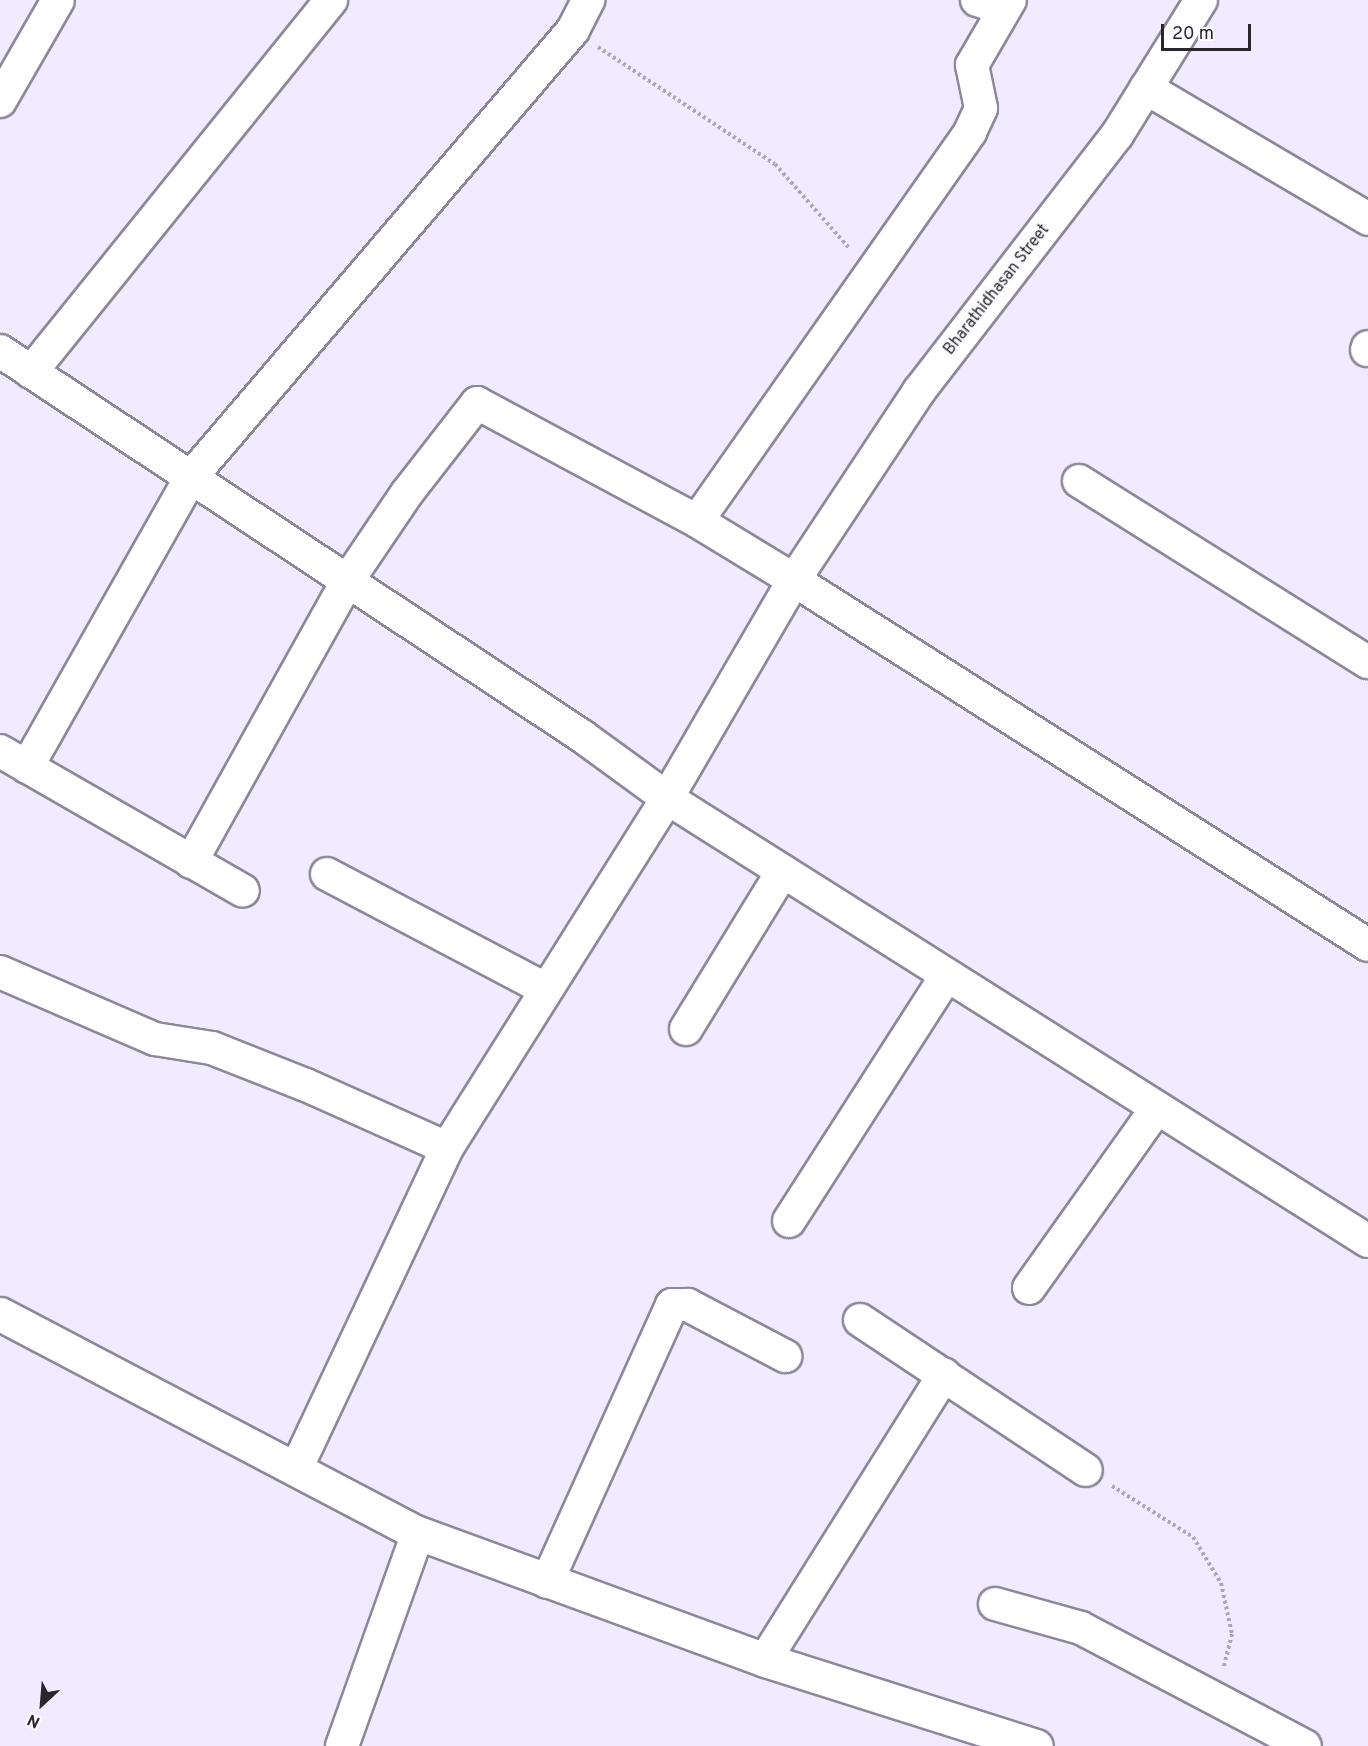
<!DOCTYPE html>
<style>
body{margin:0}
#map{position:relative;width:1368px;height:1746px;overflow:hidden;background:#f0ebfe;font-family:Overpass,sans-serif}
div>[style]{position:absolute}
.path>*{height:4px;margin-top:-2px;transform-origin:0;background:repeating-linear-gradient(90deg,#aba7b6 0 3px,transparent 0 6px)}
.roads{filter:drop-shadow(2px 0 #8d8899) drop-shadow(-2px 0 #8d8899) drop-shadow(0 2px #8d8899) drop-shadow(0 -2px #8d8899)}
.street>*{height:32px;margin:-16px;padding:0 16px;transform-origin:16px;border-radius:16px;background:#fff}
.secondary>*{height:33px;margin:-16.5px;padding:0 16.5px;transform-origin:16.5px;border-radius:16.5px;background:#fff}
span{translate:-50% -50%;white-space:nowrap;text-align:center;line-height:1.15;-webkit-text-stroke:6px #fcfbff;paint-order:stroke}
.street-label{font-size:16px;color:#29272e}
.north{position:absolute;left:12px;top:1674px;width:60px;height:60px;-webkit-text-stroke:4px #fcfbff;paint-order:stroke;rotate:206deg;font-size:16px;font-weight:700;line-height:24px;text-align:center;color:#29272e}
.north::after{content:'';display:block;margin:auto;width:21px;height:27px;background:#29272e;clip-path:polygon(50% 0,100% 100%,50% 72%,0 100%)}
.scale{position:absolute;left:1161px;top:24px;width:90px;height:27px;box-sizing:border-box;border:3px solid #29272e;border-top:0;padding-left:8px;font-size:18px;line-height:21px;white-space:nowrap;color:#29272e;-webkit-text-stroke:4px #fcfbff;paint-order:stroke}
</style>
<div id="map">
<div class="path">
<i style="left:598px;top:47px;width:212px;rotate:33.5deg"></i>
<i style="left:775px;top:164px;width:113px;rotate:48.6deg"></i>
<i style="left:1112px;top:1486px;width:96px;rotate:32.2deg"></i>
<i style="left:1193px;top:1537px;width:54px;rotate:58.7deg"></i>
<i style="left:1221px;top:1583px;width:52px;rotate:77.8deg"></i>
<i style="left:1232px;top:1634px;width:36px;rotate:104deg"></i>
</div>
<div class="roads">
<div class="street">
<i style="left:977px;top:0;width:28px;rotate:18deg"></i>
<i style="left:1146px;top:88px;width:258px;rotate:30.5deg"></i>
<i style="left:0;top:101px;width:116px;rotate:-60.1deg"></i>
<i style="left:1367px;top:350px;width:3px;rotate:-72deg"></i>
<i style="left:0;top:351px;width:698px;rotate:33.49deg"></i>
<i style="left:582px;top:736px;width:105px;rotate:36.1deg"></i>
<i style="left:667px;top:798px;width:829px;rotate:32.29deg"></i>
<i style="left:31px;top:372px;width:478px;rotate:-51.1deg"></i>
<i style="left:1079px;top:481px;width:341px;rotate:32.1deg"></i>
<i style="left:697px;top:521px;width:475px;rotate:-54.9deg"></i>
<i style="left:970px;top:132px;width:26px;rotate:-65deg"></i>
<i style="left:981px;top:108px;width:44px;rotate:-101.8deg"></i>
<i style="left:972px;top:65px;width:75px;rotate:-59.7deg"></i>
<i style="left:0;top:751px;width:280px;rotate:29.9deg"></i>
<i style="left:27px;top:767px;width:333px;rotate:-60.5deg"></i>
<i style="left:191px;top:477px;width:588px;rotate:-49.48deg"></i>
<i style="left:573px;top:30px;width:34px;rotate:-63deg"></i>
<i style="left:191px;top:862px;width:319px;rotate:-60.9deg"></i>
<i style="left:346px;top:583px;width:109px;rotate:-55.9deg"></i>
<i style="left:407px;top:493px;width:114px;rotate:-52.1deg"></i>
<i style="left:477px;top:403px;width:250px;rotate:28.2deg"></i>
<i style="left:697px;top:521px;width:114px;rotate:31.3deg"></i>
<i style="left:794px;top:580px;width:680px;rotate:32.45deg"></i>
<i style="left:327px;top:874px;width:246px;rotate:27.8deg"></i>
<i style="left:0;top:972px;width:169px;rotate:23.4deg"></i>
<i style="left:155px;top:1039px;width:58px;rotate:9deg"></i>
<i style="left:212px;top:1048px;width:101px;rotate:21.5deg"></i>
<i style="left:306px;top:1085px;width:154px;rotate:24.1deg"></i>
<i style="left:686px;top:1029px;width:185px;rotate:-58.5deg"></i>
<i style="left:789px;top:1221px;width:292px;rotate:-57.3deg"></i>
<i style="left:1029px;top:1288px;width:221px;rotate:-54.6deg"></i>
<i style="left:860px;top:1320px;width:271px;rotate:33.6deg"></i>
<i style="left:296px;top:1469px;width:355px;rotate:-64.8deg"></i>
<i style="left:447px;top:1148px;width:413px;rotate:-57.8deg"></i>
<i style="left:667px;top:798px;width:252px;rotate:-59.8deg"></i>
<i style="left:794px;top:580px;width:227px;rotate:-56.5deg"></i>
<i style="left:919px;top:391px;width:324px;rotate:-52.3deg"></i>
<i style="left:1117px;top:135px;width:159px;rotate:-58.1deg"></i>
<i style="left:547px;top:1582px;width:304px;rotate:-65.7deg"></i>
<i style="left:672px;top:1305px;width:16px"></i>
<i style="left:688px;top:1305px;width:110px;rotate:27.7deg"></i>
<i style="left:995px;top:1604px;width:89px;rotate:15.6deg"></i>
<i style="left:1081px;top:1628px;width:253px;rotate:27.8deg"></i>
<i style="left:765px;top:1660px;width:337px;rotate:-57.9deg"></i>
<i style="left:342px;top:1746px;width:226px;rotate:-70.4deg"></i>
</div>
<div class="secondary">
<i style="left:0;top:1314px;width:472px;rotate:27.7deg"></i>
<i style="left:418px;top:1533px;width:370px;rotate:20.1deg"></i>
<i style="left:765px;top:1660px;width:284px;rotate:17.6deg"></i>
</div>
</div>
<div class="street-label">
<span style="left:997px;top:290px;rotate:-52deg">Bharathidhasan Street</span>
</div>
<div class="north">N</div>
<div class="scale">20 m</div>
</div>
